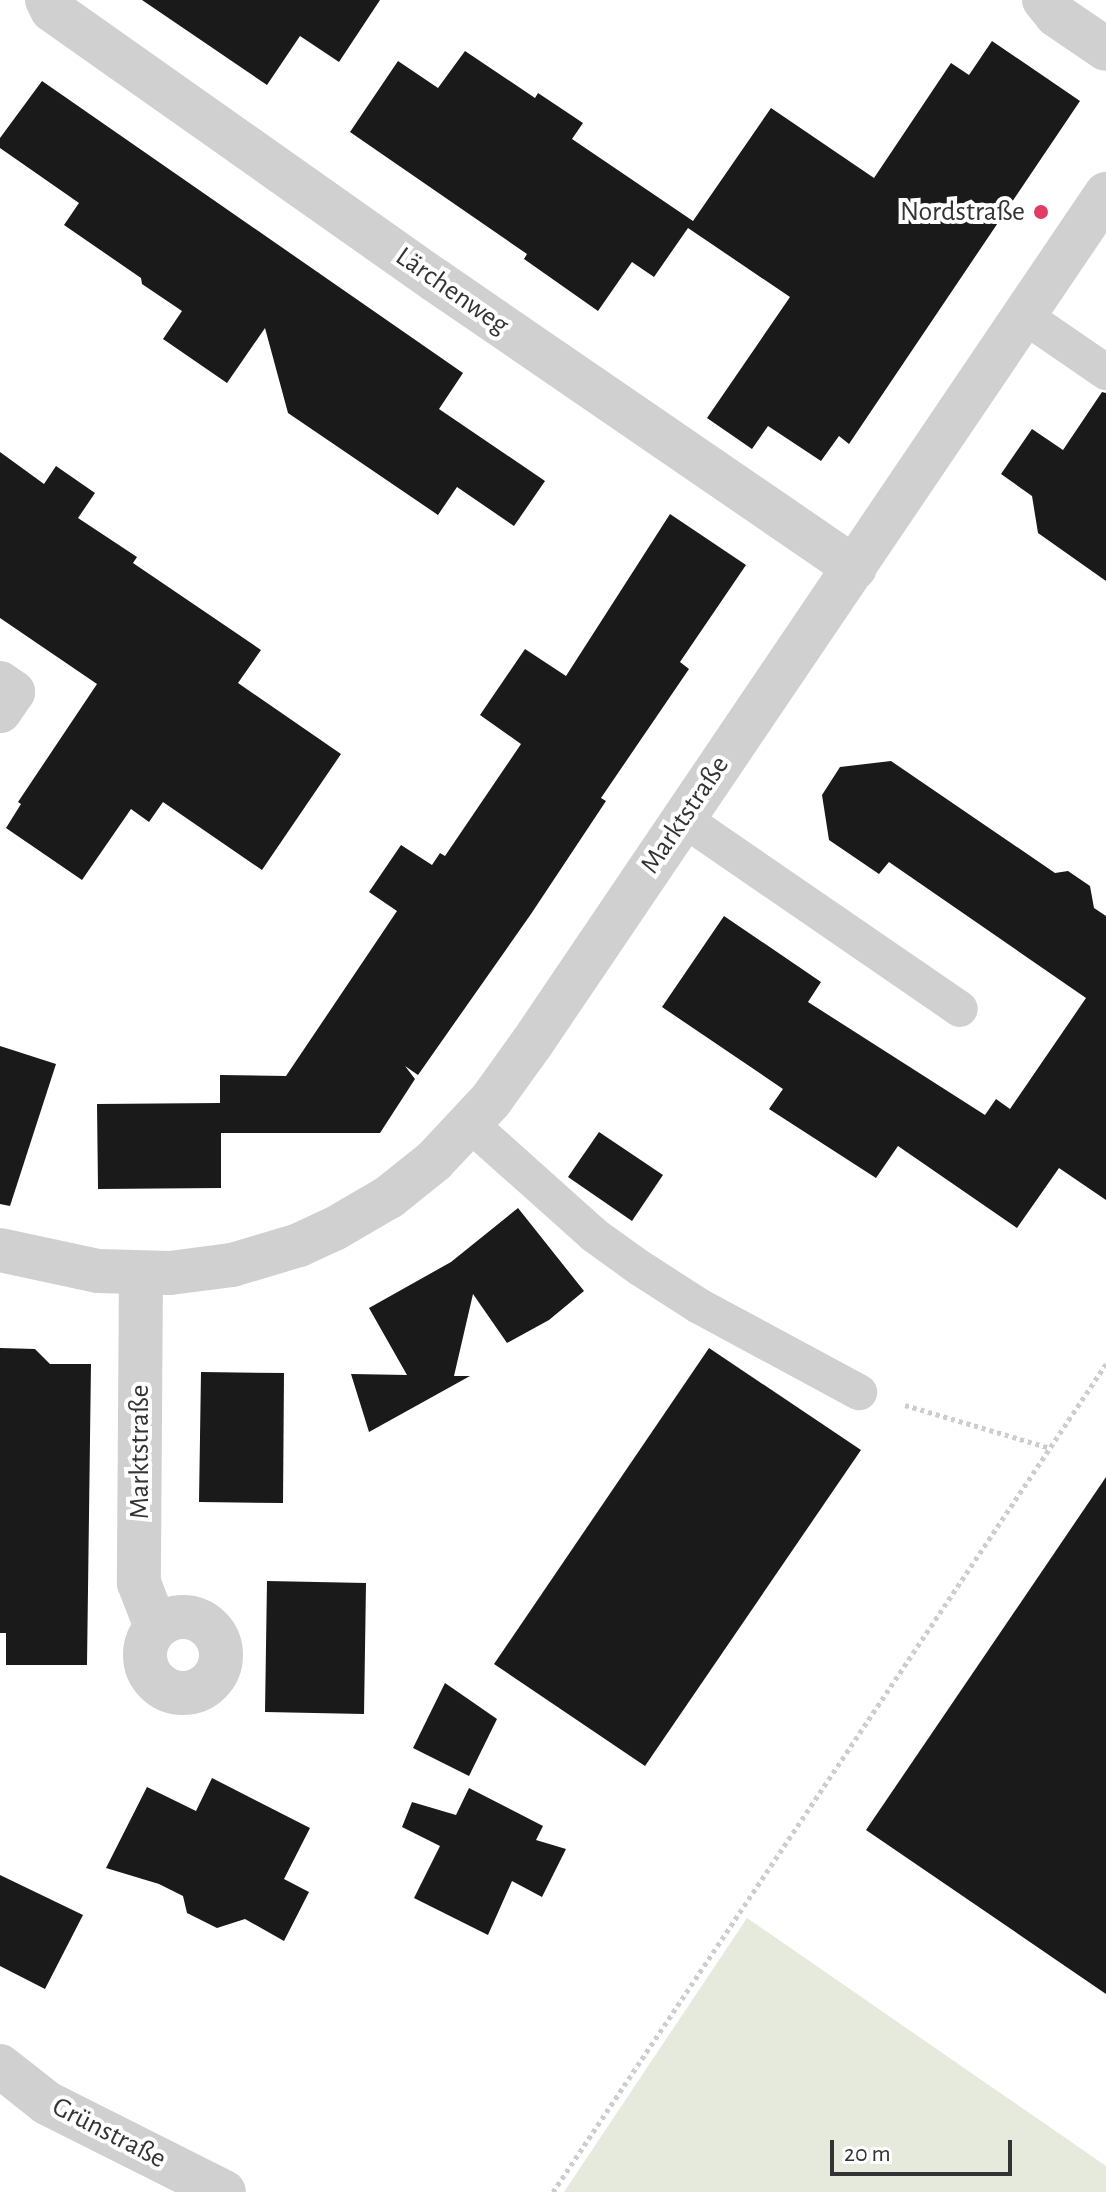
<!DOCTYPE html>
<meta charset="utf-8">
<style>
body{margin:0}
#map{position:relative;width:1106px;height:2192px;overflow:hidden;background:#fff;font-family:"Alegreya Sans",sans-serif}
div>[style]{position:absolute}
.green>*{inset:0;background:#e5eadc}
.building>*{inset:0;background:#1a1a1a}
.path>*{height:5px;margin-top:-2.5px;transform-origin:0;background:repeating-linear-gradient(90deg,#cdcdcd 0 4px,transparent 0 8px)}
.service>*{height:36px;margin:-18px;padding:0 18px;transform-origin:18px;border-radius:18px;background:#d0d0d0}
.minor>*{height:44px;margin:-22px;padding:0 22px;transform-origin:22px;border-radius:22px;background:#d0d0d0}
.minor>.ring{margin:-22px;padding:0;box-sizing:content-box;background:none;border:44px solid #d0d0d0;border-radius:50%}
.dots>*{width:22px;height:22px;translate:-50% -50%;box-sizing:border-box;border:4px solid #fff;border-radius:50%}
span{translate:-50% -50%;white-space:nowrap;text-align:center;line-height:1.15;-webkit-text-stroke:8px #fff;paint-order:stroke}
.poi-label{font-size:28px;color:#333}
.right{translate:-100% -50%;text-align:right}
.street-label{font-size:28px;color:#333}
.scale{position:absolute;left:830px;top:2140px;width:182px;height:36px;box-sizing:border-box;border:4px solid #333;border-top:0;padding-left:10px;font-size:24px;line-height:28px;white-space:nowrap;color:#333;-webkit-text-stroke:6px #fff;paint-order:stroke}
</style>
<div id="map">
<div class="green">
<i style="clip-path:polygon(747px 1918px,1106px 2166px,1106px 2192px,564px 2192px)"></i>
</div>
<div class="building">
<i style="clip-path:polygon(142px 0,380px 0,339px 62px,300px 36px,267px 85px)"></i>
<i style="clip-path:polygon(992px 41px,1080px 101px,849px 444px,839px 436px,821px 461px,768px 426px,752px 449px,707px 418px,790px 297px,688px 228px,654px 277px,632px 262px,598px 311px,524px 259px,527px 254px,350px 132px,398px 61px,438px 88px,465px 51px,535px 98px,538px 93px,583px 123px,572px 139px,693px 221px,771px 108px,874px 178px,951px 63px,969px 75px)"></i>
<i style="clip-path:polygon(42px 81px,463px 373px,439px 409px,545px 481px,514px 526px,457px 487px,438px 515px,288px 413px,265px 328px,227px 383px,163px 339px,182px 311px,142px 284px,141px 278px,64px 225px,79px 203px,0 148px,0 138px)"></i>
<i style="clip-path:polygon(1102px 392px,1106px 393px,1106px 581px,1038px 533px,1032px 496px,1001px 474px,1032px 429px,1063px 450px)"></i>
<i style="clip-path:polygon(0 452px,44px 484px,56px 466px,95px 493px,78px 518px,137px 557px,133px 563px,261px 650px,238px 683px,341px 754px,262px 870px,163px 802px,149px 822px,131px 809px,82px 880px,6px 828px,21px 804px,18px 802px,97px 684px,0 618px)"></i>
<i style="clip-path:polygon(670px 514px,746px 565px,680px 662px,689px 669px,601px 798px,606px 801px,531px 914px,418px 1075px,405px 1066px,415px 1079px,380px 1133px,221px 1133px,221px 1188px,98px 1189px,97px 1104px,220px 1103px,220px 1075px,286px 1076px,397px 911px,369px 892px,401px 845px,432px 865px,440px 853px,445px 856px,521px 744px,480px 715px,525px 649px,566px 676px)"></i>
<i style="clip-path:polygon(891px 761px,1055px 873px,1068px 871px,1090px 886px,1094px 908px,1106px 916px,1106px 1200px,1059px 1168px,1017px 1228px,898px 1146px,876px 1178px,769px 1109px,783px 1089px,662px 1007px,724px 916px,821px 982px,808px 1002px,985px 1115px,996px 1099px,1010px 1109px,1086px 998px,889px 862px,879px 874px,829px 840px,822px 795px,840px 767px)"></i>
<i style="clip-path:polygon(0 1046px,56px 1064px,10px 1206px,0 1204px)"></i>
<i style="clip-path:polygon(599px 1132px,663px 1175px,632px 1221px,568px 1177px)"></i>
<i style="clip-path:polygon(518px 1208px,584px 1291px,549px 1320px,507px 1343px,473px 1294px,454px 1376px,470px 1376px,369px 1432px,351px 1374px,407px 1375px,369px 1308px,451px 1262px)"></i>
<i style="clip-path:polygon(0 1348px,35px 1349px,50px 1364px,91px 1364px,87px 1665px,6px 1665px,6px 1633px,0 1633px)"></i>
<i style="clip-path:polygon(709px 1348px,861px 1450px,645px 1766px,494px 1664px)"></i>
<i style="clip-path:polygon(201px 1372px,284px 1373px,283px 1503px,199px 1502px)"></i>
<i style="clip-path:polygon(1106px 1477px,1106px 1994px,866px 1830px)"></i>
<i style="clip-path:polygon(267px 1581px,366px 1583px,364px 1714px,265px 1712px)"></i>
<i style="clip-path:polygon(445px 1683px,497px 1719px,469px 1776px,413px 1748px)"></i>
<i style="clip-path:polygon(212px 1778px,310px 1828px,284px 1879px,309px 1892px,284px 1941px,245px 1919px,217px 1928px,187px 1913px,183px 1896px,159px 1884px,106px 1868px,147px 1787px,196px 1811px)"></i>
<i style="clip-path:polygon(469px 1788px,543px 1826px,536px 1840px,566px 1849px,542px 1897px,512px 1881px,488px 1935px,414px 1898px,440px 1846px,402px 1827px,412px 1802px,456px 1815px)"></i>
<i style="clip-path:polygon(0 1875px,83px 1915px,45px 1989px,0 1966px)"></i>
</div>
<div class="path">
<i style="left:905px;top:1405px;width:151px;rotate:16.5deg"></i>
<i style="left:553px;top:2192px;width:996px;rotate:-56.26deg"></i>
</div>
<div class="service">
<i style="left:1023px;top:315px;width:101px;rotate:34.5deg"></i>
<i style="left:682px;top:818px;width:337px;rotate:34.5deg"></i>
<i style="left:470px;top:1124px;width:166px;rotate:41.8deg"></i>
<i style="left:594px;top:1235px;width:57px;rotate:35.7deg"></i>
<i style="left:640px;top:1268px;width:70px;rotate:32.8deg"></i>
<i style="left:699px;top:1306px;width:182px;rotate:28.3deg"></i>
</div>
<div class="minor">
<i style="left:47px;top:0;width:11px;rotate:63deg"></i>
<i style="left:52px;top:10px;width:469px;rotate:35.2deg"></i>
<i style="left:435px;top:280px;width:509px;rotate:34.44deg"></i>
<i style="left:1044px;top:0;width:19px;rotate:51deg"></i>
<i style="left:1056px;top:15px;width:60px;rotate:34.2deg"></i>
<i style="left:0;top:683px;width:16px;rotate:35deg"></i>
<i style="left:13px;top:692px;width:23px;rotate:124deg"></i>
<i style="left:0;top:1250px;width:100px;rotate:12.1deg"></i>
<i style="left:98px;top:1271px;width:72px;rotate:1.6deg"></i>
<i style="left:170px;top:1273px;width:63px;rotate:-7.4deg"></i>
<i style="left:232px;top:1265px;width:70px;rotate:-16.6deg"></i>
<i style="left:299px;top:1245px;width:38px;rotate:-25deg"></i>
<i style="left:334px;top:1229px;width:64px;rotate:-30.2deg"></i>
<i style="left:389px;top:1197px;width:58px;rotate:-38.7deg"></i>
<i style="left:434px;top:1161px;width:83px;rotate:-46.9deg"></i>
<i style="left:491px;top:1100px;width:70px;rotate:-54.3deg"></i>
<i style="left:532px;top:1043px;width:1025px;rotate:-55.94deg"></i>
<i style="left:141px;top:1273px;width:310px;rotate:90.4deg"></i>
<i style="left:139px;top:1583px;width:47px;rotate:68.9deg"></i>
<i class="ring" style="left:145px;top:1617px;width:32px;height:32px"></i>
<i style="left:0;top:2066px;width:60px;rotate:38.2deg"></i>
<i style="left:47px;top:2103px;width:198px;rotate:26.7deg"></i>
</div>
<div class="dots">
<i style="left:1041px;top:212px;background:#e33c64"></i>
</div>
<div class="poi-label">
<span class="right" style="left:1025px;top:212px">Nordstraße</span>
</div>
<div class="street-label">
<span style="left:452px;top:291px;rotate:35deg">Lärchenweg</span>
<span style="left:685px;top:815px;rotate:-56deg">Marktstraße</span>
<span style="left:140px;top:1452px;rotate:-90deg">Marktstraße</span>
<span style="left:109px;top:2133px;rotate:27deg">Grünstraße</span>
</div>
<div class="scale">20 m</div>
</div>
